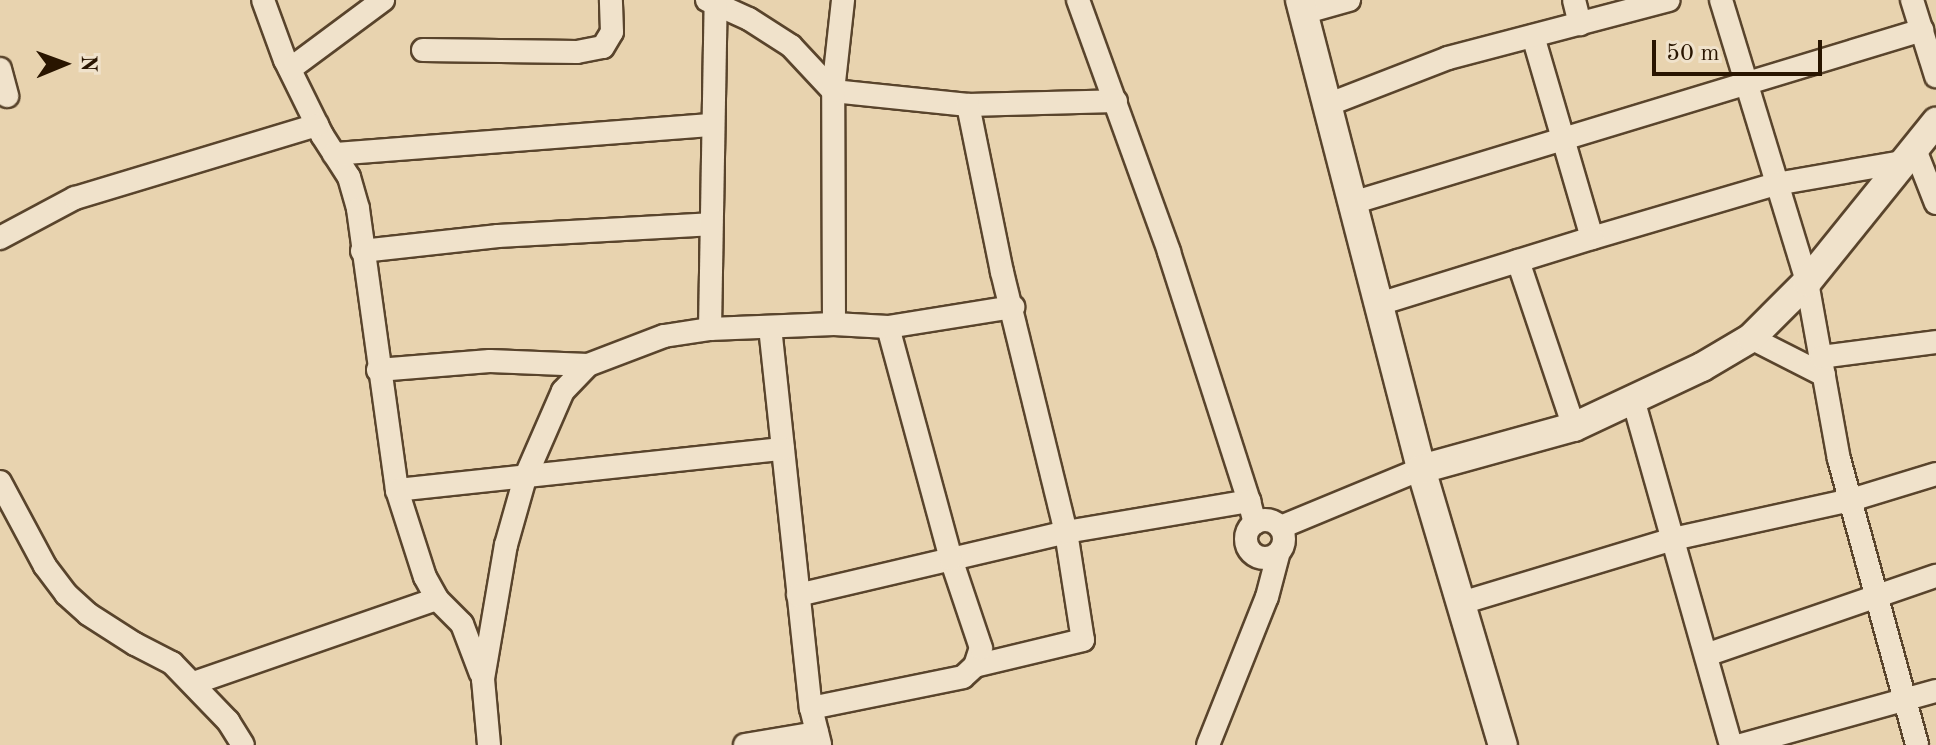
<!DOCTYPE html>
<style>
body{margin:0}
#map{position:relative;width:1936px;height:745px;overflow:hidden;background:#e8d3af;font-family:"Old Standard TT",serif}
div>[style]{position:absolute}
.roads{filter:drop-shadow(2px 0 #59442c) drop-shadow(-2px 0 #59442c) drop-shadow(0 2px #59442c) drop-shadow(0 -2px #59442c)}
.minor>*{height:22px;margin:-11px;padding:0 11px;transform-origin:11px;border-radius:11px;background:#f0e2cb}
.minor>.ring{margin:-11px;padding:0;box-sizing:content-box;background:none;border:22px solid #f0e2cb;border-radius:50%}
.tertiary>*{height:28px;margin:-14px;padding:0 14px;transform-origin:14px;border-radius:14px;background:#f0e2cb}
span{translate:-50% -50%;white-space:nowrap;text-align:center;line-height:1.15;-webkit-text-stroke:7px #f0e2cb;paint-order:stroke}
.north{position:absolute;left:24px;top:24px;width:80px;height:80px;-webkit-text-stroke:6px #f0e2cb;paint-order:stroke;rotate:89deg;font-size:22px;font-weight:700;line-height:32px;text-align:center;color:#291500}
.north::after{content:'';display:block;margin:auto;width:28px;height:36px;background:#291500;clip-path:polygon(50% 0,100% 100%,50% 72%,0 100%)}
.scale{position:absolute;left:1652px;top:40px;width:170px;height:36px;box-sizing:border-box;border:4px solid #291500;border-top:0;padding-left:10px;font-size:24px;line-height:28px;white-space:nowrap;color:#291500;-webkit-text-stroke:6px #f0e2cb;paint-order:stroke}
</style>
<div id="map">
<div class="roads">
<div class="minor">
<i style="left:263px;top:0;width:64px;rotate:69.9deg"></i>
<i style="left:285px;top:60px;width:84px;rotate:63.7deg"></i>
<i style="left:322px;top:135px;width:50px;rotate:57.3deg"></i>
<i style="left:349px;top:177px;width:33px;rotate:74deg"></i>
<i style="left:358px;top:209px;width:284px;rotate:82.1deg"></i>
<i style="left:397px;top:490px;width:91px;rotate:72.2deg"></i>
<i style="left:425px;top:577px;width:25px;rotate:61deg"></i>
<i style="left:437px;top:599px;width:35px;rotate:45deg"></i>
<i style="left:462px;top:624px;width:53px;rotate:69.2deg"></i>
<i style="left:707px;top:0;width:46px;rotate:24.3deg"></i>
<i style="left:749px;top:19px;width:50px;rotate:32.7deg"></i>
<i style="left:791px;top:46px;width:62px;rotate:47deg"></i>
<i style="left:833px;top:91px;width:136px;rotate:5.9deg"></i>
<i style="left:968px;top:105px;width:148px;rotate:-1.5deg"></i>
<i style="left:1078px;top:0;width:268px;rotate:70.1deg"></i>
<i style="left:1169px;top:252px;width:262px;rotate:72.2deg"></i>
<i style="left:1574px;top:0;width:25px;rotate:76deg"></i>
<i style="left:1721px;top:0;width:295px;rotate:73deg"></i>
<i style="left:1807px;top:282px;width:180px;rotate:79.8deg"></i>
<i style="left:1839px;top:459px;width:296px;rotate:74.7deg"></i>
<i style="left:1912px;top:0;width:80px;rotate:72.5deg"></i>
<i style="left:1303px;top:13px;width:48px;rotate:-15.8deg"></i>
<i style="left:1533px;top:36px;width:210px;rotate:73.7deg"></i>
<i style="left:1592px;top:238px;width:192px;rotate:-16.4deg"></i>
<i style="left:1776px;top:184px;width:128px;rotate:-9.9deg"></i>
<i style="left:423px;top:50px;width:154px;rotate:0.7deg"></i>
<i style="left:577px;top:52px;width:26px;rotate:-11deg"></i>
<i style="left:603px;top:47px;width:17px;rotate:-59deg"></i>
<i style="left:612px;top:32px;width:32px;rotate:-92deg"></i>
<i style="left:0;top:69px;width:28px;rotate:75deg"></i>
<i style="left:290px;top:69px;width:116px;rotate:-36.6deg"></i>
<i style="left:968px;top:105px;width:170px;rotate:78.5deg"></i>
<i style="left:1002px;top:272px;width:268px;rotate:76.2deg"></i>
<i style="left:1066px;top:532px;width:109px;rotate:81.1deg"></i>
<i style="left:1083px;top:640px;width:111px;rotate:166.5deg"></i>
<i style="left:1327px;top:105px;width:130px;rotate:-21.2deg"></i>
<i style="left:1448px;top:58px;width:228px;rotate:-14.7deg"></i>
<i style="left:1914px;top:147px;width:60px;rotate:68.6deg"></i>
<i style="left:334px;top:154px;width:379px;rotate:-4.4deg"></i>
<i style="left:1352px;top:203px;width:596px;rotate:-16.88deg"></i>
<i style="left:0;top:238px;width:85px;rotate:-28.1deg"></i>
<i style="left:75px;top:198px;width:253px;rotate:-16.8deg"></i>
<i style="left:362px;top:251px;width:137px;rotate:-6.3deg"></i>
<i style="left:498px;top:236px;width:212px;rotate:-3.2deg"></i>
<i style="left:1518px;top:261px;width:175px;rotate:71.4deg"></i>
<i style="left:1379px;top:304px;width:223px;rotate:-17.2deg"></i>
<i style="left:834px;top:324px;width:233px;rotate:-90.2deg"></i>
<i style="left:833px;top:91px;width:92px;rotate:-83.7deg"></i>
<i style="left:770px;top:327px;width:383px;rotate:83.9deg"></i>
<i style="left:811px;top:708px;width:38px;rotate:76deg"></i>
<i style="left:710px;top:329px;width:329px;rotate:-89deg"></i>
<i style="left:1751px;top:338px;width:82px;rotate:26.9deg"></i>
<i style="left:1821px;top:357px;width:116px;rotate:-7.4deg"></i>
<i style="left:378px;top:370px;width:112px;rotate:-4.6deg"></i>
<i style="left:490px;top:361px;width:98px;rotate:2.3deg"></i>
<i style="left:1633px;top:399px;width:360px;rotate:74.2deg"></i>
<i style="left:0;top:482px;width:95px;rotate:61.8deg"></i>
<i style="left:45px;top:566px;width:35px;rotate:53deg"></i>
<i style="left:66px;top:594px;width:30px;rotate:42deg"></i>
<i style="left:88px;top:614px;width:56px;rotate:32.6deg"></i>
<i style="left:135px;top:644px;width:42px;rotate:27.2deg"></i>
<i style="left:172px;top:663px;width:81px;rotate:46deg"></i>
<i style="left:228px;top:721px;width:28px;rotate:58deg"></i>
<i style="left:397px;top:490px;width:388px;rotate:-6.1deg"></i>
<i class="ring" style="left:1246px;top:520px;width:16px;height:16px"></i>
<i style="left:1281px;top:527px;width:152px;rotate:-22.5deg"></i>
<i style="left:798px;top:595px;width:275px;rotate:-13.2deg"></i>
<i style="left:1066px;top:532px;width:186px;rotate:-9.6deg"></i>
<i style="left:1249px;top:501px;width:23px;rotate:75deg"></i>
<i style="left:1461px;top:603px;width:221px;rotate:-16.8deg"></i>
<i style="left:1673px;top:539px;width:182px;rotate:-12.4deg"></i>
<i style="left:1851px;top:500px;width:89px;rotate:-17deg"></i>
<i style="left:1706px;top:655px;width:243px;rotate:-19deg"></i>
<i style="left:194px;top:683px;width:257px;rotate:-19.1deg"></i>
<i style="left:811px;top:708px;width:155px;rotate:-11.5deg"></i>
<i style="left:963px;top:677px;width:16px;rotate:-43deg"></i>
<i style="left:975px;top:666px;width:19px;rotate:-72deg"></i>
<i style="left:981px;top:648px;width:94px;rotate:-108.6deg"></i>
<i style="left:951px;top:559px;width:240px;rotate:-105.2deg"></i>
<i style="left:489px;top:745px;width:66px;rotate:-95.2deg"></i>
<i style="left:483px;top:679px;width:136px;rotate:-80.3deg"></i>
<i style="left:506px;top:545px;width:70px;rotate:-74.2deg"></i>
<i style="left:525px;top:478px;width:95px;rotate:-66.4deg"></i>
<i style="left:563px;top:391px;width:36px;rotate:-46deg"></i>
<i style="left:588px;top:365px;width:81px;rotate:-20.9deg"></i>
<i style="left:664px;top:336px;width:47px;rotate:-8.7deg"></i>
<i style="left:710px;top:329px;width:124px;rotate:-2.3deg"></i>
<i style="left:834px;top:324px;width:54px;rotate:3.2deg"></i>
<i style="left:888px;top:327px;width:127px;rotate:-9.1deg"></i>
<i style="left:745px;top:745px;width:73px;rotate:-9.5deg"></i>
<i style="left:1208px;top:745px;width:159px;rotate:-68.3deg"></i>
<i style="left:1267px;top:597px;width:43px;rotate:-75.3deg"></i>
<i style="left:1741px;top:745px;width:202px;rotate:-15.5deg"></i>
</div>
<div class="tertiary">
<i style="left:1300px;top:0;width:484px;rotate:75.5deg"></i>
<i style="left:1421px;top:469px;width:288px;rotate:73.5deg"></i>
<i style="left:1421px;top:469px;width:159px;rotate:-15.4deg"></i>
<i style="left:1574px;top:427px;width:141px;rotate:-25.1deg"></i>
<i style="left:1702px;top:367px;width:57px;rotate:-30.6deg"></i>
<i style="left:1751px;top:338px;width:79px;rotate:-45deg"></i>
<i style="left:1807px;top:282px;width:206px;rotate:-51.1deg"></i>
</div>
</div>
<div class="north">N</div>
<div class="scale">50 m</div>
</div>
